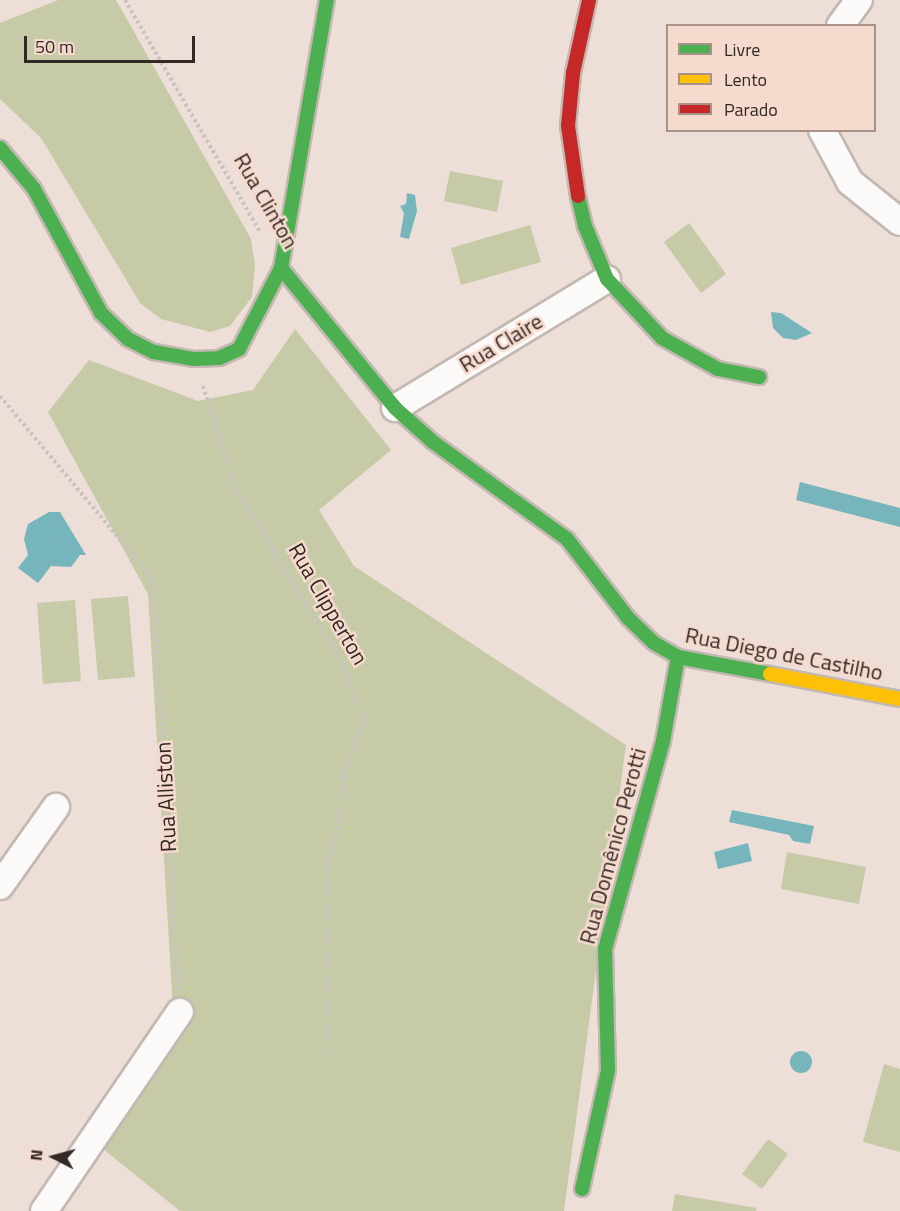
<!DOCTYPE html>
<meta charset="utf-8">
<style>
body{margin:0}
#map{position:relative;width:900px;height:1211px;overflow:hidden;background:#edded7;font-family:"Titillium Web",sans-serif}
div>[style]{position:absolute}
.green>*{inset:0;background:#c6caa7}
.water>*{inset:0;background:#77b5bc}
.round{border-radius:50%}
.path>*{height:4px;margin-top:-2px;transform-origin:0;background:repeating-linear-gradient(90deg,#c8c3c1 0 3px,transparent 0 6px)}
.roads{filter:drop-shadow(2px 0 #c3b8b2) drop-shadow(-2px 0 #c3b8b2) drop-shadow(0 2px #c3b8b2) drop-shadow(0 -2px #c3b8b2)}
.street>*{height:26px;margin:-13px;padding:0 13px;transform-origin:13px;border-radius:13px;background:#fcfaf9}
.fast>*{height:14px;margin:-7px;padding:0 7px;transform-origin:7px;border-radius:7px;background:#4caf50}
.slow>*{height:14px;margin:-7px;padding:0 7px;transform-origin:7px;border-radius:7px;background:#ffc107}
.jam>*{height:14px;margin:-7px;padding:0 7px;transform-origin:7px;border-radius:7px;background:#c62828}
span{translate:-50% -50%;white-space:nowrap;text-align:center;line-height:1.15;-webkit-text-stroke:5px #f6dace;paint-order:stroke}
.street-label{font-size:22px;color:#322824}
.legend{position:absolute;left:666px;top:24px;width:210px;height:108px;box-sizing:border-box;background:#f6dace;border:2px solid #a8938a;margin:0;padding:8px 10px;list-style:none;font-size:18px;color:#322824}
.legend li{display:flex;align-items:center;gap:12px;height:30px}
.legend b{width:30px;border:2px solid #a8938a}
.north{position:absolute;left:24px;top:1127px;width:60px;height:60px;-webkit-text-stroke:4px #f6dace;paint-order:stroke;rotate:276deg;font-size:16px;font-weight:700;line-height:24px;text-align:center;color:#322824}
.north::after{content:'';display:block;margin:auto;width:21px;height:27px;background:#322824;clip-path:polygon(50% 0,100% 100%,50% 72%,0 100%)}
.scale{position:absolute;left:24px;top:36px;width:171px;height:27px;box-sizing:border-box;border:3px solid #322824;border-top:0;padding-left:8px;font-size:18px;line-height:21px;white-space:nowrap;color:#322824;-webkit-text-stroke:4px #f6dace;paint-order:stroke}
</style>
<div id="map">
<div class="green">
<i style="clip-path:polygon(58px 0,116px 0,251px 239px,255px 265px,252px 297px,230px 326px,210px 332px,161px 319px,140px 303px,41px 138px,0 99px,0 23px)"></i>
<i style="clip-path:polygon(450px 171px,503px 181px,497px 212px,444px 201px)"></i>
<i style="clip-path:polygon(689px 223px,726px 274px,701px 293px,664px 242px)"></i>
<i style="clip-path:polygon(530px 225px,541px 262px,461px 285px,451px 248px)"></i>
<i style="clip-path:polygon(295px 329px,391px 450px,319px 510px,354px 566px,626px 745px,564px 1211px,180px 1211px,82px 1132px,173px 1008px,148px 594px,48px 412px,89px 360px,198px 401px,253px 390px)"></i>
<i style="clip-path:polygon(128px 596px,135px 677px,98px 680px,91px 599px)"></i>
<i style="clip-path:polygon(75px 600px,81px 681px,43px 684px,37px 603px)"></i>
<i style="clip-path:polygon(787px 852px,866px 867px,859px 904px,781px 889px)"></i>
<i style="clip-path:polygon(884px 1064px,900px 1069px,900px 1152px,863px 1142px)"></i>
<i style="clip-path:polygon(768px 1139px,788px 1154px,762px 1189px,742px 1174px)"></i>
<i style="clip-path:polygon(675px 1194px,757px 1208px,756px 1211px,672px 1211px)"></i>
</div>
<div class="water">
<i style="clip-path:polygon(407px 193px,415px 195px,417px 211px,409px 239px,400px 237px,404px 213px,400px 206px,406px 204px)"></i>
<i style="clip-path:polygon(771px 312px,781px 313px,812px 333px,796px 340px,783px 338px,773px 328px)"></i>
<i style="clip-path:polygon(800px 482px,900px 508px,900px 527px,796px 500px)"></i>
<i style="clip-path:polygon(49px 512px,60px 512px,86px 555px,80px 555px,71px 567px,51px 566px,38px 583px,18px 568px,28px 555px,24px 539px,28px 524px)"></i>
<i style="clip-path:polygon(732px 810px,814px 826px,810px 844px,793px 841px,789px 835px,729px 822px)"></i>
<i style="clip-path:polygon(748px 843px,752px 861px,718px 869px,714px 852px)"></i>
<i class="round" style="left:790px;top:1051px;width:22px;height:22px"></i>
</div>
<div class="path">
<i style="left:125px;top:0;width:268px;rotate:59.8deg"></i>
<i style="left:203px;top:386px;width:107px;rotate:72.6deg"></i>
<i style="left:235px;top:488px;width:197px;rotate:58.5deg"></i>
<i style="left:338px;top:656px;width:69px;rotate:67.9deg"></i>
<i style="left:364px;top:720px;width:62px;rotate:110.8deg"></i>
<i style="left:342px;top:778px;width:43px;rotate:92.7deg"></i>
<i style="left:340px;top:821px;width:44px;rotate:107.2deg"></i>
<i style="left:327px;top:863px;width:194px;rotate:90.3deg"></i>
<i style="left:0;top:396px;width:239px;rotate:50.1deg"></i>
<i style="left:153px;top:579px;width:412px;rotate:86.5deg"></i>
</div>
<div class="roads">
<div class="street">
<i style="left:840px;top:26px;width:32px;rotate:-54deg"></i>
<i style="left:822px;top:130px;width:59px;rotate:61.7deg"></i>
<i style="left:850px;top:182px;width:64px;rotate:38.7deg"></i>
<i style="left:395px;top:408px;width:248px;rotate:-31.3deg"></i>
<i style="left:0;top:886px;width:97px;rotate:-54.7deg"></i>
<i style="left:44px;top:1211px;width:241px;rotate:-55.7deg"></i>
</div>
<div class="fast">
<i style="left:0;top:148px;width:53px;rotate:50.3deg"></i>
<i style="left:34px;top:189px;width:141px;rotate:61.6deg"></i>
<i style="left:101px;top:313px;width:37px;rotate:44deg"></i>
<i style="left:128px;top:339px;width:29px;rotate:27deg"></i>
<i style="left:154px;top:352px;width:41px;rotate:9.9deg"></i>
<i style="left:194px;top:359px;width:25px;rotate:-2deg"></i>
<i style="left:219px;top:358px;width:22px;rotate:-24deg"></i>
<i style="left:239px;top:349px;width:91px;rotate:-62.6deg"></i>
<i style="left:281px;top:268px;width:272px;rotate:-80.3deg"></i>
<i style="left:578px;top:196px;width:31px;rotate:77deg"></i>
<i style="left:585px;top:226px;width:57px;rotate:67.5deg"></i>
<i style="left:607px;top:279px;width:81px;rotate:47deg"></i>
<i style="left:662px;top:338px;width:64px;rotate:29deg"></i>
<i style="left:718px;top:369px;width:42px;rotate:11deg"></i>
<i style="left:281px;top:268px;width:181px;rotate:50.8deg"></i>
<i style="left:395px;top:408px;width:51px;rotate:41.8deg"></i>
<i style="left:433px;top:442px;width:165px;rotate:35.9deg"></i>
<i style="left:567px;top:539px;width:100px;rotate:52.3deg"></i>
<i style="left:628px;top:618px;width:36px;rotate:44deg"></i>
<i style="left:654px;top:643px;width:28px;rotate:30deg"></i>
<i style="left:678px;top:657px;width:94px;rotate:10.5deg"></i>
<i style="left:582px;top:1189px;width:121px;rotate:-77.6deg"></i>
<i style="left:608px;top:1071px;width:122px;rotate:-91.4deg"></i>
<i style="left:605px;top:949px;width:216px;rotate:-74.4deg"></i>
<i style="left:663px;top:741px;width:85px;rotate:-79.9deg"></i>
</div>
<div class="slow">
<i style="left:770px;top:674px;width:132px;rotate:10.9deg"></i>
</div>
<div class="jam">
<i style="left:578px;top:196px;width:71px;rotate:-98.1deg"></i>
<i style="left:568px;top:126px;width:53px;rotate:-84.6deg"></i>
<i style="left:573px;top:73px;width:75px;rotate:-77.6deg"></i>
</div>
</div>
<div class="street-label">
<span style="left:266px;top:201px;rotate:60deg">Rua Clinton</span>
<span style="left:501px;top:343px;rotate:-31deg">Rua Claire</span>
<span style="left:328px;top:604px;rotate:60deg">Rua Clipperton</span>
<span style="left:784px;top:654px;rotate:11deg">Rua Diego de Castilho</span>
<span style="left:166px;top:797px;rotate:-93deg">Rua Alliston</span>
<span style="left:613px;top:846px;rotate:-75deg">Rua Domênico Perotti</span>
</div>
<ul class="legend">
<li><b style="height:8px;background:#4caf50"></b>Livre</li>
<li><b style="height:8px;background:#ffc107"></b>Lento</li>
<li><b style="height:8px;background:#c62828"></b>Parado</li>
</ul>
<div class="north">N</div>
<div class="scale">50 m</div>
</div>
